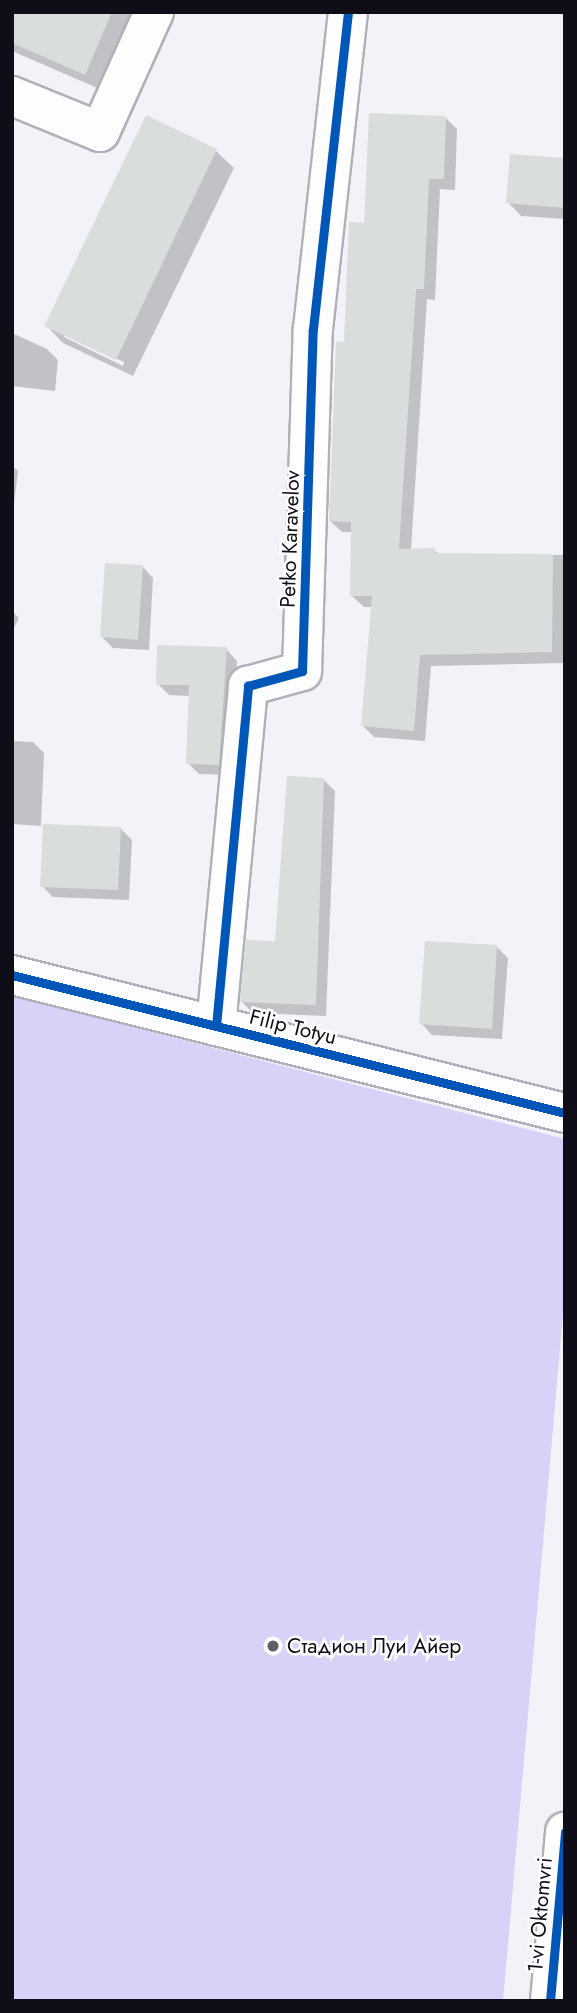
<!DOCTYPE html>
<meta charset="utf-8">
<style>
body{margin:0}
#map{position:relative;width:577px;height:2013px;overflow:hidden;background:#f3f2f8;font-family:Jost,sans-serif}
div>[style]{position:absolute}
.green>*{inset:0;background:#d8d2f9}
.shadow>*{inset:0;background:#0003}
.building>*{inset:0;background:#d9dedc}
.roads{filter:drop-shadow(2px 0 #b1b0b8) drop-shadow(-2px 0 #b1b0b8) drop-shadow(0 2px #b1b0b8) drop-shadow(0 -2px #b1b0b8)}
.minor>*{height:38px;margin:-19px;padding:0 19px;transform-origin:19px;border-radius:19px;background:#fdfdfe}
.cycleway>*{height:9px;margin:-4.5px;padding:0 4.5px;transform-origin:4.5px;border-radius:4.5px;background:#0057b8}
.dots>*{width:19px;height:19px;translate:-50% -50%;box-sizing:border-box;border:4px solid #fefefe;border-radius:50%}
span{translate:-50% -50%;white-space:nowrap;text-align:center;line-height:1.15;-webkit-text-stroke:5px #fefefe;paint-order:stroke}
.street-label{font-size:21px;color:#0f0d17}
.poi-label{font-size:21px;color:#0f0d17}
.left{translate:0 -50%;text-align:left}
.frame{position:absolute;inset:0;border:14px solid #0f0d17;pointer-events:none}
</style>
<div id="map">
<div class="green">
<i style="clip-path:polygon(12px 996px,565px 1139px,565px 1291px,503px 2001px,12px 2001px)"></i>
</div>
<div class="shadow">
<i style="clip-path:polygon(12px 12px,130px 12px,133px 15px,102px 90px,12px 51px)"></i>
<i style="clip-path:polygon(evenodd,146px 117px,216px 151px,234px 168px,133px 376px,63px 343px,46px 325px,146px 117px,64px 334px,124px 362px,123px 366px,64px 337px,64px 334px)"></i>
<i style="clip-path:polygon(446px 118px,457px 129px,455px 190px,440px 189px,435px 300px,427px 299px,411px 550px,434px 550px,440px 555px,565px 555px,565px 663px,431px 666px,425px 741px,374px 737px,363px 726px,372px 607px,364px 607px,352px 596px,352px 532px,342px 532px,330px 521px,345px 344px,366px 225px)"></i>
<i style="clip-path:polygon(565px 160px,565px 219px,521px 216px,508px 202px)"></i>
<i style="clip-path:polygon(12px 333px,47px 349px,58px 360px,55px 391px,12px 386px)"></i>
<i style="clip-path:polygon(12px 466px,18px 471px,12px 520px)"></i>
<i style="clip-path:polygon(142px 566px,153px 578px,149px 650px,113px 648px,102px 637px)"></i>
<i style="clip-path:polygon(12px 611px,19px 618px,12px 632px)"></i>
<i style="clip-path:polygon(226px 649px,237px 661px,229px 775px,199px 774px,188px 763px,190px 696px,169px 695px,158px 684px)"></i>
<i style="clip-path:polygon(12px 741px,33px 742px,44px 753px,41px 826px,12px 824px)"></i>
<i style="clip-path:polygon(324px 780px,335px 791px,326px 1016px,253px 1013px,242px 1002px,277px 943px)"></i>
<i style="clip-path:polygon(120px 828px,132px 840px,129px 900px,53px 897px,42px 886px)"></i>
<i style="clip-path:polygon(497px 947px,508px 958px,502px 1039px,432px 1035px,421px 1023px)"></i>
</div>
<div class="building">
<i style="clip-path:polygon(12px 12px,112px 12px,85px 75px,12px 43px)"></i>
<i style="clip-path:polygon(369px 113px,446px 116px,444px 179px,429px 179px,424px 289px,416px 289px,399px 549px,435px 548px,435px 553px,553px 554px,552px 652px,420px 655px,414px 731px,361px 726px,372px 596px,350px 596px,351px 522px,329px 521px,336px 341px,344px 342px,349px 222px,364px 223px)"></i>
<i style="clip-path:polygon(146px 115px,217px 149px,116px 360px,44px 326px)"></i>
<i style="clip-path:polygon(510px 154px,565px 158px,565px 208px,506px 203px)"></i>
<i style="clip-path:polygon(105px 563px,143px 565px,138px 640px,100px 637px)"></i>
<i style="clip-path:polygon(157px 645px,227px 647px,219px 765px,186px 764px,189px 685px,156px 685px)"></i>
<i style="clip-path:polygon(287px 776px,324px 778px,316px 1005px,240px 1002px,246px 940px,275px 941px)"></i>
<i style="clip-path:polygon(43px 824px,121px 827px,118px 890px,40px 887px)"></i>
<i style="clip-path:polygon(425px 941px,497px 945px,492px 1029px,419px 1024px)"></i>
</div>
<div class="roads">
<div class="minor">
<i style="left:12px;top:96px;width:95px;rotate:22.2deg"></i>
<i style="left:100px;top:132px;width:132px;rotate:-65.8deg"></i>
<i style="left:12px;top:975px;width:570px;rotate:14.01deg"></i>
<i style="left:216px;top:1026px;width:342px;rotate:-84.6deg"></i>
<i style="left:248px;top:686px;width:56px;rotate:-15.5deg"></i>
<i style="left:302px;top:671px;width:342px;rotate:-88.2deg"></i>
<i style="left:313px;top:329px;width:319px;rotate:-83.7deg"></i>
<i style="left:550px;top:2001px;width:170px;rotate:-84.9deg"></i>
</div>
</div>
<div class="cycleway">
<i style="left:12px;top:975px;width:570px;rotate:14.01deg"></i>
<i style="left:216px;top:1026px;width:342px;rotate:-84.6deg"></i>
<i style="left:248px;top:686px;width:56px;rotate:-15.5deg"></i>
<i style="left:302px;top:671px;width:342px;rotate:-88.2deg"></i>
<i style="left:313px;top:329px;width:319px;rotate:-83.7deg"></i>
<i style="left:550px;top:2001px;width:170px;rotate:-84.9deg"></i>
</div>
<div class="dots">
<i style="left:273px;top:1646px;background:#5f5d66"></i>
</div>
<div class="street-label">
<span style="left:290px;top:539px;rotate:-88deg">Petko Karavelov</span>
<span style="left:293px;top:1027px;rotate:14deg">Filip Totyu</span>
<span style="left:540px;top:1915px;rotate:-85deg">1-vi Oktomvri</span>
</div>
<div class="poi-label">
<span class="left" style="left:287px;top:1646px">Стадион Луи Айер</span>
</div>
<div class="frame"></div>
</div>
